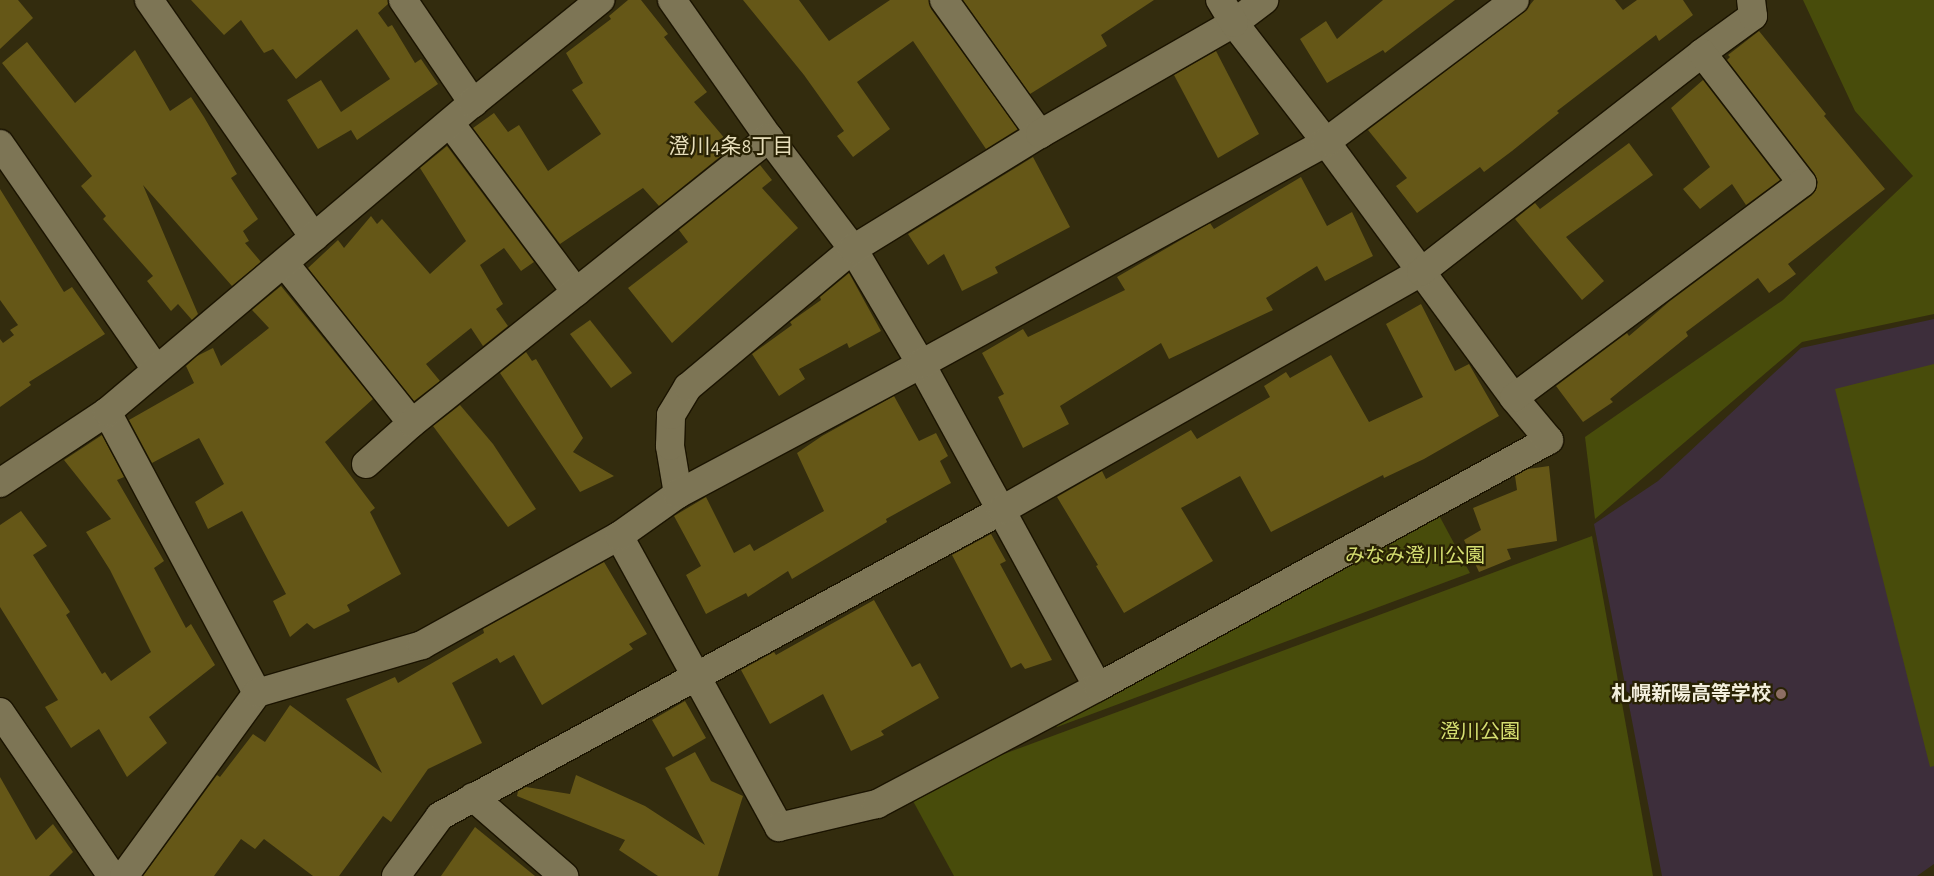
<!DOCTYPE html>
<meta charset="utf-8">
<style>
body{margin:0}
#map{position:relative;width:1934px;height:876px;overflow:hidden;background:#332c0e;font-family:"Alegreya Sans","Noto Sans JP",sans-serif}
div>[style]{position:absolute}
.education>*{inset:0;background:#3d2e3b}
.green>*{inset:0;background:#484c0b}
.building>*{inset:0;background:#655717}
.roads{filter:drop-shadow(1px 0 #1b1400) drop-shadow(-1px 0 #1b1400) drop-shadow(0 1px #1b1400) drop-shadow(0 -1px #1b1400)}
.minor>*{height:28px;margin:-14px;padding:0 14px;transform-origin:14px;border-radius:14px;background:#7d7555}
.dots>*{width:14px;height:14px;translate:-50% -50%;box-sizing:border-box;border:2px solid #292204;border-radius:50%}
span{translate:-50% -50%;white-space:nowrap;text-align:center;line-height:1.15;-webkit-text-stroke:4.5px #292204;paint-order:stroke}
.park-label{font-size:20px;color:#d5de71}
.poi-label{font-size:20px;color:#f2eedc;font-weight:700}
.right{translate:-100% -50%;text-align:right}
.neighbourhood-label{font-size:21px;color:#e7debb}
</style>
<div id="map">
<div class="education">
<i style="clip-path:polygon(1934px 319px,1934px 864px,1917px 876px,1662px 876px,1594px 524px,1658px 481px,1801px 348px)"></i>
</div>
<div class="green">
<i style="clip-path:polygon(1803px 0,1934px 0,1934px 314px,1802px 342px,1595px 519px,1585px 437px,1783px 300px,1913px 176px,1855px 111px)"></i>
<i style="clip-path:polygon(1934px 364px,1934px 766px,1930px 767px,1835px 389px)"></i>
<i style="clip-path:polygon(1434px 506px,1470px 573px,1057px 727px,1050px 708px)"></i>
<i style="clip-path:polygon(1592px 536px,1653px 876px,954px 876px,907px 790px)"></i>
</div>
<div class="building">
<i style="clip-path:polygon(0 0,18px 0,33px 18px,0 49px)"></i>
<i style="clip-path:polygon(191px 0,388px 0,388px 4px,378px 13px,388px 27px,392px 25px,415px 63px,421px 59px,438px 84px,357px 140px,351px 130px,318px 149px,287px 100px,321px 80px,341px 112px,390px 79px,357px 29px,296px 79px,273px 49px,264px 53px,241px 20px,224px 35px)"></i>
<i style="clip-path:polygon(628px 0,641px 0,668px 34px,664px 37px,707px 92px,694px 102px,732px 147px,659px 206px,643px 188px,560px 244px,473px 128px,494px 113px,508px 132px,519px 125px,548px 171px,601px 134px,572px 90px,583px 83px,566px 53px,611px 19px,609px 16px)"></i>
<i style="clip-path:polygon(743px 0,799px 0,829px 41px,890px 0,929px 0,931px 9px,1018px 129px,986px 149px,913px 41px,857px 82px,890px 129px,853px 157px,837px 136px,844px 131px,804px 75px)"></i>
<i style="clip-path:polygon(963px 0,1154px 0,1101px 35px,1107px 46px,1030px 94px)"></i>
<i style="clip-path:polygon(1383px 0,1455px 0,1385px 53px,1383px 50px,1327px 83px,1300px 39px,1326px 21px,1337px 39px)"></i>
<i style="clip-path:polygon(1534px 0,1615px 0,1623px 10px,1637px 0,1683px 0,1693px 15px,1659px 41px,1656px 35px,1557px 111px,1559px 113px,1512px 151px,1484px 172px,1480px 167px,1417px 213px,1396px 186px,1407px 178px,1368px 130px,1524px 12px)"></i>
<i style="clip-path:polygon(1759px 31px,1826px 114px,1824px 116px,1885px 189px,1788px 264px,1796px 274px,1769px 293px,1758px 278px,1686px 332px,1688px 336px,1610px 399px,1613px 402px,1583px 422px,1556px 386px,1627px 333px,1629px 336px,1670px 301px,1811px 196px,1816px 190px,1818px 182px,1814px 173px,1727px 60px,1730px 57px,1728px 55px)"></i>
<i style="clip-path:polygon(27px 42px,75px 103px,135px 50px,170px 111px,191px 97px,204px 117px,237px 174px,231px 178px,258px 219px,243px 231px,249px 241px,245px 243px,261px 262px,232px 286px,143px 185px,198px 314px,192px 320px,178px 304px,171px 311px,147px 281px,153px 276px,103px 219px,106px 216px,81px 186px,92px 176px,2px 63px)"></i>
<i style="clip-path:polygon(1216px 51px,1259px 134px,1218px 158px,1174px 75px)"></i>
<i style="clip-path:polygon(1703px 80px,1780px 180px,1746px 205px,1732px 184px,1700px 209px,1683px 189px,1710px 167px,1671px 108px)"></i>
<i style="clip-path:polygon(1629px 143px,1653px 175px,1566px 237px,1604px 281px,1582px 300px,1515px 219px,1535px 203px,1540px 209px)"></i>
<i style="clip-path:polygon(447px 146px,534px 262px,521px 271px,504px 248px,480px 265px,503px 304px,496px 309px,508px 326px,483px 346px,471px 328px,426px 364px,440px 381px,414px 401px,308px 268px,338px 240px,344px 248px,371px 216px,377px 224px,382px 219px,430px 274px,466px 241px,420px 168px)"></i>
<i style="clip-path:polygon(1033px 157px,1070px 227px,995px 267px,998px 273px,962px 291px,944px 254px,928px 265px,908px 234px)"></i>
<i style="clip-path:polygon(760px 165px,772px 180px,762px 188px,798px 228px,672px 343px,628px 288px,688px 242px,679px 230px)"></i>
<i style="clip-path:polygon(1301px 177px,1327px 226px,1352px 212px,1373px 256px,1325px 281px,1317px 266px,1266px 298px,1273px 310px,1169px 359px,1161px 343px,1060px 406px,1069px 424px,1023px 448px,998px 397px,1004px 394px,982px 353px,1023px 329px,1028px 337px,1125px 290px,1117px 277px,1210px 223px,1214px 229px)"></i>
<i style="clip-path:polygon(0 189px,64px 292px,72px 287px,105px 334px,29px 382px,31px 385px,0 407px,0 339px,3px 343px,14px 335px,10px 330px,18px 325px,0 300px)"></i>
<i style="clip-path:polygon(849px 273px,881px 331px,849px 348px,847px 343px,799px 369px,805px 379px,779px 396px,752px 354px,792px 325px,790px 322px,821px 300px,820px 297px)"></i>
<i style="clip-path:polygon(281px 286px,373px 399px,325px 442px,375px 508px,370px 512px,401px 574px,347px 605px,350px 611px,314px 629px,307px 623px,290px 637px,273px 601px,286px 594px,242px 511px,208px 529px,195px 502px,224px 484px,199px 438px,152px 463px,129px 420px,194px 383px,186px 366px,197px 356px,213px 348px,221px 366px,269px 328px,252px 310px)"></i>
<i style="clip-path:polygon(1421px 304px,1455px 371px,1469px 364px,1499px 416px,1424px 459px,1384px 478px,1383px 475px,1271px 532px,1240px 476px,1181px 508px,1213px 561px,1124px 613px,1096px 566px,1098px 565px,1057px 497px,1102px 471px,1106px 479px,1191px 430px,1197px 439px,1270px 397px,1264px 386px,1286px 372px,1290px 378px,1331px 355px,1369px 422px,1423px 397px,1386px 324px)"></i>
<i style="clip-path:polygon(590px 320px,632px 373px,611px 388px,570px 334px)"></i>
<i style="clip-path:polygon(526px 352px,532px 361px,536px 359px,583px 438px,573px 452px,614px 476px,580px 492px,500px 373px)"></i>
<i style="clip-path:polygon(894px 396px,919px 441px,936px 433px,948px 456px,940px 461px,951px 483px,886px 519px,887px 522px,792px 579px,788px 571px,748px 597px,746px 593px,706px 614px,686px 575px,701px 566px,674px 516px,706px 497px,734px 553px,750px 544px,754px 551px,824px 511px,797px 453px,822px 436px)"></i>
<i style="clip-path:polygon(460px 405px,493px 444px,536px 509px,508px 527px,433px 426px)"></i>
<i style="clip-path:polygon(102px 435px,124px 477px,117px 480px,164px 561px,154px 568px,186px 628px,191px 624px,215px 665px,149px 717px,167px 743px,127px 777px,99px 729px,71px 748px,45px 707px,58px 700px,0 607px,0 525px,21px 511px,47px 546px,33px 555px,70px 612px,66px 615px,102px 674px,105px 672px,111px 681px,151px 652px,110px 570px,86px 532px,111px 519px,64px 460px)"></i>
<i style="clip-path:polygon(1549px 466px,1557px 541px,1507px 549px,1511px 559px,1479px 572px,1464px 540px,1481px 530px,1473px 508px,1517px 490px,1515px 476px,1528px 469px)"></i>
<i style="clip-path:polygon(991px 534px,1006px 561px,1000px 564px,1052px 660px,1025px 669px,1021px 663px,1011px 668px,952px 555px)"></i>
<i style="clip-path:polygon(604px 562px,647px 634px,629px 644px,633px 649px,542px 705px,514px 655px,500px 663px,497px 658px,452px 683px,482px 743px,428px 769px,391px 822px,383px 816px,339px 876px,313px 876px,264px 839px,255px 849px,241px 839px,214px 876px,143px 876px,217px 775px,220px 777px,253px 734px,265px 742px,290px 705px,382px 773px,346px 699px,395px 677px,398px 683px,484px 633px,483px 629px)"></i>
<i style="clip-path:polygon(874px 600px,912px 667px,920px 663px,939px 698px,881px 731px,884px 735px,851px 751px,823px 694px,770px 724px,741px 670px,774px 652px,776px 655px)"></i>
<i style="clip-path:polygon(685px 701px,706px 738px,673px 757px,652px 720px)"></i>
<i style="clip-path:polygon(695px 752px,711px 781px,743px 796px,718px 876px,658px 876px,619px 850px,625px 840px,517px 796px,518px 791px,526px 787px,570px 794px,576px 775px,645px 806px,705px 845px,665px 768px)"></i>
<i style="clip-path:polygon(0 777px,36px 840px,53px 824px,73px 852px,49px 876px,0 876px)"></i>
<i style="clip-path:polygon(475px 827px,535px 876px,441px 876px)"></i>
</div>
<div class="roads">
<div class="minor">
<i style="left:149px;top:0;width:289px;rotate:55.2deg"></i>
<i style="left:403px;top:0;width:125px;rotate:55.8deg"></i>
<i style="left:672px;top:0;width:169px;rotate:54.9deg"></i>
<i style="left:769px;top:138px;width:139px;rotate:52.9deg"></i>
<i style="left:853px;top:249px;width:134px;rotate:59.4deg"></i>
<i style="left:921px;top:364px;width:368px;rotate:61.3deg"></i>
<i style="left:944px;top:0;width:165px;rotate:54.4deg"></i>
<i style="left:1702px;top:53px;width:63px;rotate:-36deg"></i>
<i style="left:1753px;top:16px;width:16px;rotate:-97deg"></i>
<i style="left:450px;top:123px;width:211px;rotate:53.3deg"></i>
<i style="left:0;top:144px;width:274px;rotate:55.3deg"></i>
<i style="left:285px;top:264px;width:203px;rotate:51.4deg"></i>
<i style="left:107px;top:412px;width:319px;rotate:61.9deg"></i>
<i style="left:366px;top:464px;width:62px;rotate:-41.7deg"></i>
<i style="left:412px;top:423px;width:457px;rotate:-38.6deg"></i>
<i style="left:0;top:483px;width:128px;rotate:-33.6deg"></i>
<i style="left:107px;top:412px;width:479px;rotate:-40.2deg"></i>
<i style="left:473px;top:103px;width:164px;rotate:-39deg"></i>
<i style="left:678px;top:494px;width:49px;rotate:-99.5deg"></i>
<i style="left:670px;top:446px;width:31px;rotate:-88deg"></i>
<i style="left:671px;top:415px;width:33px;rotate:-59deg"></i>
<i style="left:688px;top:387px;width:215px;rotate:-39.9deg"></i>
<i style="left:853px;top:249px;width:220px;rotate:-31.6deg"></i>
<i style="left:1040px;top:134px;width:224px;rotate:-29.8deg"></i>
<i style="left:1234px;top:23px;width:38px;rotate:-37deg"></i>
<i style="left:619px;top:536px;width:332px;rotate:61.2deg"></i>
<i style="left:779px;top:827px;width:101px;rotate:-13.2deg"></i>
<i style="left:877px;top:804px;width:250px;rotate:-27.9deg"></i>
<i style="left:1098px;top:687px;width:514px;rotate:-28.71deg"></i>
<i style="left:1549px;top:440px;width:55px;rotate:-129.8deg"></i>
<i style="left:1514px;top:398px;width:318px;rotate:-126.3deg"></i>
<i style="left:1326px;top:142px;width:150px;rotate:-127.7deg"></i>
<i style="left:1234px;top:23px;width:27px;rotate:-121deg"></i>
<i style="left:0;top:712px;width:199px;rotate:55.7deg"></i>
<i style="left:473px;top:797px;width:121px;rotate:41deg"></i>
<i style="left:124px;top:876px;width:226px;rotate:-54deg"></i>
<i style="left:257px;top:693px;width:172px;rotate:-16.2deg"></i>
<i style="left:422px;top:645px;width:225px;rotate:-29deg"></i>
<i style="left:619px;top:536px;width:72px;rotate:-35.4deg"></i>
<i style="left:678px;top:494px;width:276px;rotate:-28.1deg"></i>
<i style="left:921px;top:364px;width:462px;rotate:-28.7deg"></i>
<i style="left:1326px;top:142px;width:236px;rotate:-36.9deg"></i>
<i style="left:396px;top:876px;width:74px;rotate:-53.7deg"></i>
<i style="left:440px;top:816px;width:640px;rotate:-28.57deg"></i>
<i style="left:1002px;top:510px;width:482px;rotate:-29.6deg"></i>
<i style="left:1421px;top:272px;width:356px;rotate:-37.9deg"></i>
<i style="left:1702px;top:53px;width:164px;rotate:52.4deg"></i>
<i style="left:1802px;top:183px;width:359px;rotate:143.3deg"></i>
</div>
</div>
<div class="dots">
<i style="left:1781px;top:694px;background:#8d6e63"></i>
</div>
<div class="park-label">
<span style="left:1415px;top:556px">みなみ澄川公園</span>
<span style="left:1480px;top:732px">澄川公園</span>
</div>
<div class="poi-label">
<span class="right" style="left:1771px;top:694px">札幌新陽高等学校</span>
</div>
<div class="neighbourhood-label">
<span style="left:731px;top:147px">澄川4条8丁目</span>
</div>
</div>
